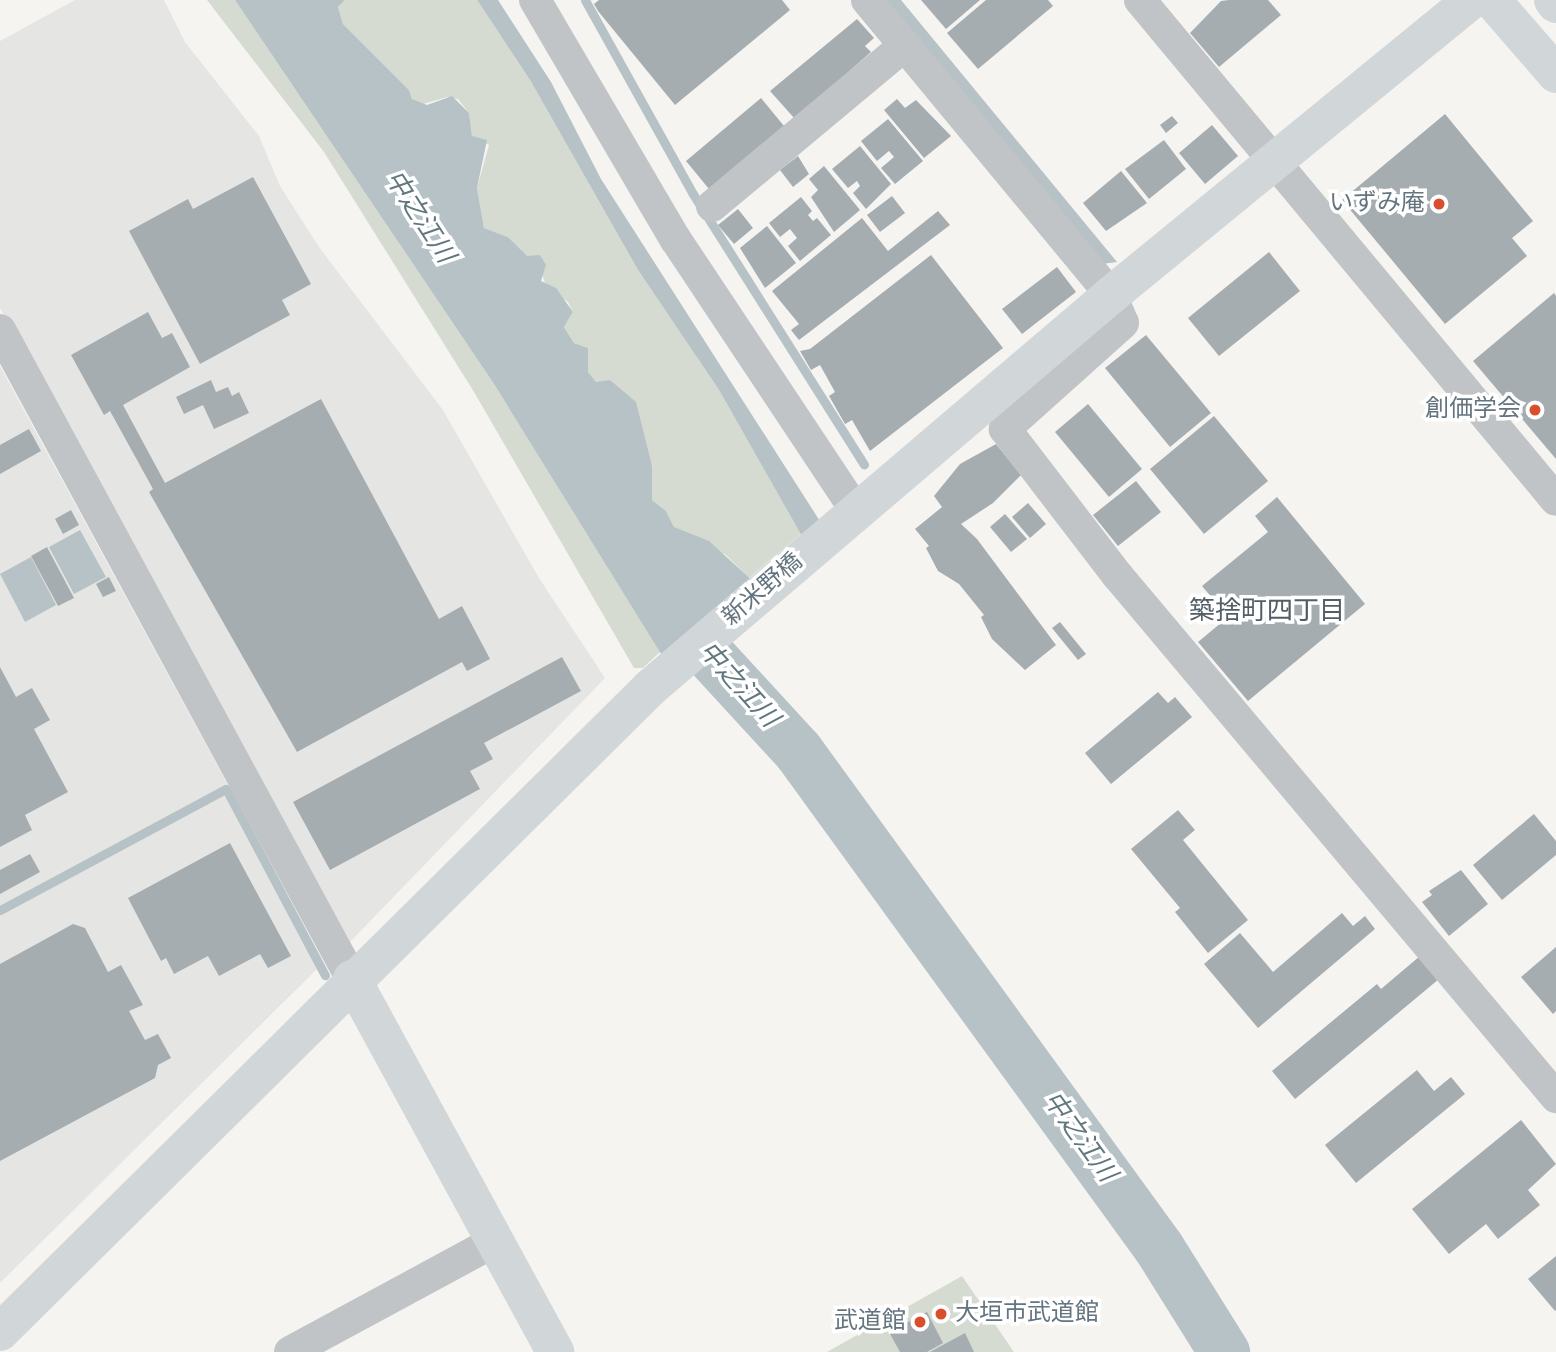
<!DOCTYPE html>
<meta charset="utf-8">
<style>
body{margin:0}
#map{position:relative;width:1556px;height:1352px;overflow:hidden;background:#f5f4f1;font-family:"Alegreya Sans","Noto Sans JP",sans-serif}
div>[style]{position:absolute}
.built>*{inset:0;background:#e5e6e4}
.green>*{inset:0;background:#d6dbd2}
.water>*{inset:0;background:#b6c2c6}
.stream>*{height:9px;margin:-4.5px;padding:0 4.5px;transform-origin:4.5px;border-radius:4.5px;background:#b6c2c6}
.river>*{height:51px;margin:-25.5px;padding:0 25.5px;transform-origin:25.5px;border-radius:25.5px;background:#b6c2c6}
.building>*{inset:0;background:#a5adb1}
.street>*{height:32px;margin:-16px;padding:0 16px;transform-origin:16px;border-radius:16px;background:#c0c4c7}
.secondary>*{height:38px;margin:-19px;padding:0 19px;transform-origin:19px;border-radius:19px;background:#d1d6d9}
.highway>*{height:38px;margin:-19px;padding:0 19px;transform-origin:19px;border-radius:19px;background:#d1d6d9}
.dots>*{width:19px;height:19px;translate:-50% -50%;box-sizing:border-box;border:4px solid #fff;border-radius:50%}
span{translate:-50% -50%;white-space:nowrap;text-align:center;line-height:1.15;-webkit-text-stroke:7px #fff;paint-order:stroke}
.poi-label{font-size:24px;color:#657580}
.right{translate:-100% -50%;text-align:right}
.left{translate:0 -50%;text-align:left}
.street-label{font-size:24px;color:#657580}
.water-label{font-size:26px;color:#61777e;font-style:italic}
.neighbourhood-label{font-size:26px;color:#525e66}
</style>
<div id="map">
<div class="built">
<i style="clip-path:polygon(75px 0,164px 0,185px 42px,259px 136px,280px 186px,319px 247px,443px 410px,539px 578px,605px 678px,350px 942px,0 308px,0 41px)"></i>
<i style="clip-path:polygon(0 366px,228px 785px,225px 793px,318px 968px,0 1283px)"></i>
</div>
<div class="green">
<i style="clip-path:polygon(207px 0,235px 0,494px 384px,660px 652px,643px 668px,634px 668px,474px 392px,324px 152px)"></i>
<i style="clip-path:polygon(345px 0,477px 0,530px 80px,638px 270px,719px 390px,801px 534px,749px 578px,726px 555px,674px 527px,666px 511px,652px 500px,652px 466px,644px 448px,588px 372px,588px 348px,574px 343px,564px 327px,573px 312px,568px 302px,546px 286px,542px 274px,508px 237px,484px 228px,477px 188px,489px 145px,472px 136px,469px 113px,458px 99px,447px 97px,420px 105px,412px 99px,409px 90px,343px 24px,338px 7px)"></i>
<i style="clip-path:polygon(962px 1276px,1014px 1352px,827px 1352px)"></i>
</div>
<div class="water">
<i style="clip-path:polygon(235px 0,345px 0,338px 7px,343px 24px,409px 90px,412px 99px,427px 105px,452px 96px,469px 113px,472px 136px,487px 140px,477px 188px,484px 228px,508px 237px,527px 256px,540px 255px,546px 265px,541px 281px,556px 288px,573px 312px,564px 327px,574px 343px,588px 348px,588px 372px,596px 382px,610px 380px,636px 402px,652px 466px,652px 500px,666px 511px,674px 527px,709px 541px,756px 584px,666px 662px,494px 384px)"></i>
<i style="clip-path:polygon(477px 0,498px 0,507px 14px,551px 82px,601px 179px,825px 529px,807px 545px,719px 390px,638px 270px,530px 80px)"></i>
<i style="clip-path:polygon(884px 0,901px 0,1117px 262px,1102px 264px)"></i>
<i style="clip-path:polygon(80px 530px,106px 577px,74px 594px,49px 547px)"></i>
<i style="clip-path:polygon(31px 557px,56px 605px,25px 622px,0 574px)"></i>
</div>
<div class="stream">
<i style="left:585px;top:0;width:222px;rotate:60.9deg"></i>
<i style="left:693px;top:194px;width:320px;rotate:57.7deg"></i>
<i style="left:0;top:910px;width:256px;rotate:-28.2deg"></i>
<i style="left:226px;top:789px;width:211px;rotate:62deg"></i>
</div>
<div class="river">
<i style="left:670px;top:604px;width:27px;rotate:59deg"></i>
<i style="left:684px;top:627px;width:168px;rotate:47.4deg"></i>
<i style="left:798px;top:751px;width:614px;rotate:54.01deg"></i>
<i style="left:1159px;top:1248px;width:123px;rotate:58deg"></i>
</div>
<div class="building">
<i style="clip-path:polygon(599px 0,782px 0,790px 10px,675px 105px,598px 11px,594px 4px)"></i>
<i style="clip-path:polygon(921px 0,980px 0,946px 29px)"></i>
<i style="clip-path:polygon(986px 0,1048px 0,1053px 6px,978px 69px,947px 33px)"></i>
<i style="clip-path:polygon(1229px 0,1268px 0,1281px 15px,1219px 67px,1190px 33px,1221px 1px)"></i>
<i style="clip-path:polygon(857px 19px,874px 38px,865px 46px,871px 52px,795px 119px,770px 91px)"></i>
<i style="clip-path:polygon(761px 98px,784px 126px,709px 189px,686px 161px)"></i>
<i style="clip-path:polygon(897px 99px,905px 108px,916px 100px,951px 136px,924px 158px,884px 110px)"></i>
<i style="clip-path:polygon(1445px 114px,1533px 221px,1512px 238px,1527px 256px,1445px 324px,1342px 200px)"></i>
<i style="clip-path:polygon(1172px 116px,1178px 123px,1166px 133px,1160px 125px)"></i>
<i style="clip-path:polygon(888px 119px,923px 161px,895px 184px,881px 168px,894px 157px,889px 151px,877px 161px,861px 141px)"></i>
<i style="clip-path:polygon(1212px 125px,1238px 156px,1205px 184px,1179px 153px)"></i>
<i style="clip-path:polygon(1164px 140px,1186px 169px,1149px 199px,1125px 169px)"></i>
<i style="clip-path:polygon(860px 146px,891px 184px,866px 209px,853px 193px,860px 186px,857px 181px,848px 188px,832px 169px)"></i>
<i style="clip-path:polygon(798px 156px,809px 174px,793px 187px,780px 170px)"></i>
<i style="clip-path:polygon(824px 166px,860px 210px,834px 232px,811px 197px,818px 190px,809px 179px)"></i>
<i style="clip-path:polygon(1121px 171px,1147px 203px,1106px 231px,1083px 203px)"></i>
<i style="clip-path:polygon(253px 177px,311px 284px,282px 300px,290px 315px,200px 364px,129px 231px,188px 199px,193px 209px)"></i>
<i style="clip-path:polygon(892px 196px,905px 213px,880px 232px,867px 215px)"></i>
<i style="clip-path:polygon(801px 197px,812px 211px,808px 215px,813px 221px,817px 218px,831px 235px,800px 261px,788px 246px,797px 238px,790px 229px,780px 237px,769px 223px)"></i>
<i style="clip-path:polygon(738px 209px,753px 228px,734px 244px,718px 225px)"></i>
<i style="clip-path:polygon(938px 211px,950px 225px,799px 340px,791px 330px,799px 324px,772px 291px,862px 218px,888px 251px)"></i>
<i style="clip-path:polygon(767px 226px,796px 263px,765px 288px,740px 248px)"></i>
<i style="clip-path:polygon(1269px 252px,1300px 291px,1219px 356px,1188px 318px)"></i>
<i style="clip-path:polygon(931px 255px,1003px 348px,870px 451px,852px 420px,845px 424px,829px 396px,835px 392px,820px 365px,811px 370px,800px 351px,810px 349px)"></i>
<i style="clip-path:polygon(1057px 267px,1076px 292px,1022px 334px,1002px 309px)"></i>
<i style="clip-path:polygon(1554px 293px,1556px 296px,1556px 459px,1473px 361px)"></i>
<i style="clip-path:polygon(148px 312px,162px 338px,172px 333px,190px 367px,123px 405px,165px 483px,321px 399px,439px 619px,462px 606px,490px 659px,467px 671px,462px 662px,297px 752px,149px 492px,153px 489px,110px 411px,104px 415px,71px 355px)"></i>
<i style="clip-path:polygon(1146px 335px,1211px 413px,1170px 447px,1105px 368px)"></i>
<i style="clip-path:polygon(211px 380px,216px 392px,228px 387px,232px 396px,239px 392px,249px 413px,214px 429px,203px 405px,184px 414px,176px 397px)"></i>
<i style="clip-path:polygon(1088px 404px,1142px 469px,1109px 497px,1055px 432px)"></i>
<i style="clip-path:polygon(1214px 416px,1268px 481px,1204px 534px,1150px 469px)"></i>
<i style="clip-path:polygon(29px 429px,41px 451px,0 474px,0 445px)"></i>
<i style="clip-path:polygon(996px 444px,1021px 475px,993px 503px,961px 524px,977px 539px,1056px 645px,1025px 670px,992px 639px,981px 617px,984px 615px,959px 584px,938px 571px,926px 548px,929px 546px,915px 529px,942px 507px,934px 496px,960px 464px)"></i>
<i style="clip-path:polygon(1136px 481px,1161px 512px,1118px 546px,1093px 515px)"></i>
<i style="clip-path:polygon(1277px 497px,1365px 604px,1248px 701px,1198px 642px,1228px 617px,1202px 586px,1268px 532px,1255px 516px)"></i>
<i style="clip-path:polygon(1028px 503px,1046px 524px,1030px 538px,1012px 517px)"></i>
<i style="clip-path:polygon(71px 510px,79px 525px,63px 534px,55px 519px)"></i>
<i style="clip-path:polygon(1005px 514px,1027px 539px,1011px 552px,990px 527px)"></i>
<i style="clip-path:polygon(47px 547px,74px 598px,58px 606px,31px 556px)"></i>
<i style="clip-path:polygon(109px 577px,116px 591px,103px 597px,96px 584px)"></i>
<i style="clip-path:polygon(1060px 622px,1086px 654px,1078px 660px,1052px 628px)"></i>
<i style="clip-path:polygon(562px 657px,581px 691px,484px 743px,493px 759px,470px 771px,480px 789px,330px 870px,293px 802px)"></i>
<i style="clip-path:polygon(0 667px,16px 697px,32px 688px,50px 720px,34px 729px,68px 792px,25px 815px,32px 830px,0 847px)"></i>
<i style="clip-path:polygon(1158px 692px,1168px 703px,1175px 697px,1192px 717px,1111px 784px,1085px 753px)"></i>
<i style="clip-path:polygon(1178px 810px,1195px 830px,1183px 840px,1248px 920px,1208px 953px,1175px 912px,1180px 908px,1131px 849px)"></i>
<i style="clip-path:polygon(1534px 814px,1556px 841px,1556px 855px,1502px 900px,1473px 865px)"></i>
<i style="clip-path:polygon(230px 843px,291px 956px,268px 968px,260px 954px,219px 976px,208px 956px,174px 974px,166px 958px,161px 961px,128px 898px)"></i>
<i style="clip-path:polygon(30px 854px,40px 872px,0 894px,0 870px)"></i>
<i style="clip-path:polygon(1461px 870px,1488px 904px,1449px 936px,1422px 902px,1432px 895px,1429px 891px)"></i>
<i style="clip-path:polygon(1342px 913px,1353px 926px,1365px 916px,1375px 929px,1258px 1028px,1204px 964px,1240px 933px,1273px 972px)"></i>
<i style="clip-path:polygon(73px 924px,85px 928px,108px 972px,121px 965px,143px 1005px,129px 1011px,145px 1040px,158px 1034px,171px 1058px,158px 1065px,155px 1078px,0 1161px,0 964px)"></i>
<i style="clip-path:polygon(1556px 947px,1556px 1011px,1553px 1014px,1521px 977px)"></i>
<i style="clip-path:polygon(1420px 956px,1439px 979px,1295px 1099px,1272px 1071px,1377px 984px,1381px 989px)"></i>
<i style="clip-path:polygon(1417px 1070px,1434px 1091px,1451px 1077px,1465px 1094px,1356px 1183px,1325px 1145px)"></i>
<i style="clip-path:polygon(1521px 1120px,1556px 1164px,1528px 1190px,1540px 1205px,1498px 1239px,1486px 1224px,1449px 1254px,1412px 1209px)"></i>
<i style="clip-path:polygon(1556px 1256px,1556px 1310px,1555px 1311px,1528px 1279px)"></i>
<i style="clip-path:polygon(927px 1312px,943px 1343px,927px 1352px,900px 1352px,889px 1332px)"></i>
<i style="clip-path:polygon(965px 1333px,974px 1352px,930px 1352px)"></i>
</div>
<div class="street">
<i style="left:535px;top:0;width:278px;rotate:59.6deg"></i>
<i style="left:676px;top:240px;width:325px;rotate:56.4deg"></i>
<i style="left:867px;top:0;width:383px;rotate:50.4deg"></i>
<i style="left:1111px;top:295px;width:30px;rotate:67deg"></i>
<i style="left:1123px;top:323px;width:159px;rotate:138.1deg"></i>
<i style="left:1005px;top:429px;width:185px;rotate:52.5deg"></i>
<i style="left:1118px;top:576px;width:681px;rotate:49.95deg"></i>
<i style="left:1140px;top:0;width:650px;rotate:50.24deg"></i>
<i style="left:712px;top:206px;width:251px;rotate:-39.8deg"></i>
<i style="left:0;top:330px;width:738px;rotate:61.53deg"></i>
<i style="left:290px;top:1352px;width:233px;rotate:-28.4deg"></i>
</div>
<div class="secondary">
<i style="left:352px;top:979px;width:425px;rotate:61.4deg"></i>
<i style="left:0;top:1332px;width:915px;rotate:-44.73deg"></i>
<i style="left:650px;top:688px;width:606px;rotate:-40.45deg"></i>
<i style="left:1111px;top:295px;width:465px;rotate:-39.3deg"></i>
</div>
<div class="highway">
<i style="left:1492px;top:0;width:98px;rotate:49.1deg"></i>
<i style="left:1553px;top:0;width:5px;rotate:53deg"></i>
</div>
<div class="dots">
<i style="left:1439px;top:204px;background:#d94e2c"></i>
<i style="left:1535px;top:410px;background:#d94e2c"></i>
<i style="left:941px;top:1314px;background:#d94e2c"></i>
<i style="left:920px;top:1322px;background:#d94e2c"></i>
</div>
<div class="poi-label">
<span class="right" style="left:1425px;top:204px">いずみ庵</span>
<span class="right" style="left:1521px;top:410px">創価学会</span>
<span class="left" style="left:955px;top:1314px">大垣市武道館</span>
<span class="right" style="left:906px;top:1322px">武道館</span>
</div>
<div class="street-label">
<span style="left:763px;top:590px;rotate:-41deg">新米野橋</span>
</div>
<div class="water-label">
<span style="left:419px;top:217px;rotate:57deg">中之江川</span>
<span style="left:738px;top:685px;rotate:48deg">中之江川</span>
<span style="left:1079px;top:1137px;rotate:54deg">中之江川</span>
</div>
<div class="neighbourhood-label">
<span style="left:1267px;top:612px">築捨町四丁目</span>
</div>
</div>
